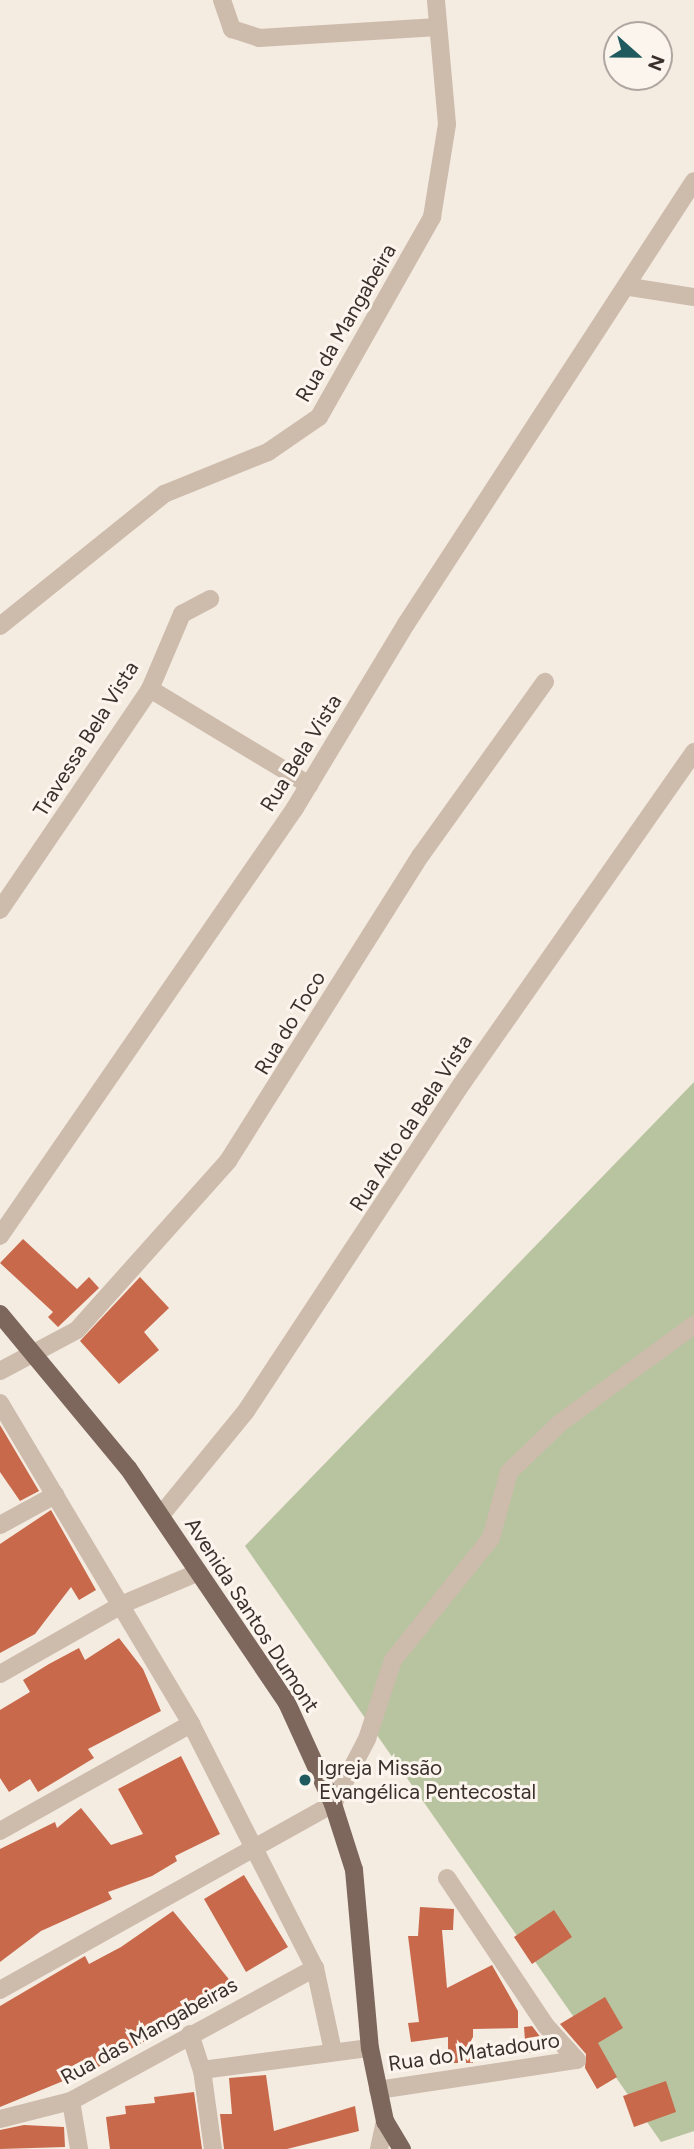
<!DOCTYPE html>
<meta charset="utf-8">
<style>
body{margin:0}
#map{position:relative;width:694px;height:2149px;overflow:hidden;background:#f4ebe1;font-family:Figtree,sans-serif}
div>[style]{position:absolute}
.green>*{inset:0;background:#b8c4a0}
.building>*{inset:0;background:#c8694b}
.minor>*{height:18px;margin:-9px;padding:0 9px;transform-origin:9px;border-radius:9px;background:#cdbbac}
.primary>*{height:18px;margin:-9px;padding:0 9px;transform-origin:9px;border-radius:9px;background:#7d675c}
.dots>*{width:19px;height:19px;translate:-50% -50%;box-sizing:border-box;border:4px solid #fbf5ee;border-radius:50%}
span{translate:-50% -50%;white-space:nowrap;text-align:center;line-height:1.15;-webkit-text-stroke:6px #fbf5ee;paint-order:stroke}
.street-label{font-size:21px;color:#3b302b}
.poi-label{font-size:21px;color:#3b302b}
.left{translate:0 -50%;text-align:left}
.north{position:absolute;left:603px;top:21px;width:70px;height:70px;box-sizing:border-box;background:#fbf5ee;border:2px solid #aea6a0;border-radius:50%;rotate:111deg;font-size:19px;font-weight:700;line-height:28px;text-align:center;color:#3b302b}
.north::after{content:'';display:block;margin:auto;width:24px;height:32px;background:#1f5a5e;clip-path:polygon(50% 0,100% 100%,50% 72%,0 100%)}
</style>
<div id="map">
<div class="green">
<i style="clip-path:polygon(694px 1082px,694px 2131px,661px 2142px,245px 1546px)"></i>
</div>
<div class="building">
<i style="clip-path:polygon(23px 1239px,77px 1289px,89px 1277px,99px 1288px,58px 1327px,48px 1317px,53px 1312px,0 1263px)"></i>
<i style="clip-path:polygon(140px 1277px,169px 1308px,144px 1332px,159px 1350px,119px 1384px,80px 1341px)"></i>
<i style="clip-path:polygon(0 1425px,39px 1491px,20px 1501px,0 1472px)"></i>
<i style="clip-path:polygon(51px 1510px,96px 1590px,79px 1600px,71px 1587px,35px 1634px,0 1653px,0 1544px)"></i>
<i style="clip-path:polygon(119px 1638px,143px 1669px,161px 1711px,88px 1749px,94px 1758px,38px 1792px,30px 1779px,9px 1792px,0 1778px,0 1710px,30px 1692px,23px 1680px,49px 1664px,79px 1648px,85px 1660px)"></i>
<i style="clip-path:polygon(181px 1756px,220px 1834px,175px 1856px,177px 1861px,152px 1876px,108px 1892px,112px 1899px,41px 1931px,0 1962px,0 1849px,55px 1822px,57px 1828px,81px 1808px,111px 1845px,143px 1834px,118px 1789px)"></i>
<i style="clip-path:polygon(244px 1875px,288px 1947px,246px 1972px,204px 1899px)"></i>
<i style="clip-path:polygon(420px 1907px,454px 1909px,453px 1930px,442px 1930px,447px 1988px,492px 1965px,518px 2011px,518px 2028px,473px 2029px,473px 2063px,448px 2063px,448px 2037px,411px 2042px,408px 2023px,419px 2022px,408px 1936px,418px 1936px)"></i>
<i style="clip-path:polygon(554px 1910px,572px 1937px,532px 1964px,514px 1937px)"></i>
<i style="clip-path:polygon(173px 1911px,232px 1983px,177px 2011px,182px 2021px,98px 2067px,92px 2056px,68px 2079px,0 2107px,0 2006px,85px 1956px,89px 1964px,121px 1947px)"></i>
<i style="clip-path:polygon(605px 1997px,623px 2028px,598px 2043px,617px 2077px,597px 2089px,585px 2068px,586px 2054px,560px 2024px)"></i>
<i style="clip-path:polygon(532px 2026px,542px 2039px,543px 2051px,526px 2053px,524px 2027px)"></i>
<i style="clip-path:polygon(266px 2075px,274px 2131px,355px 2106px,359px 2131px,287px 2149px,224px 2149px,220px 2114px,232px 2114px,229px 2078px)"></i>
<i style="clip-path:polygon(666px 2081px,676px 2112px,634px 2127px,623px 2096px)"></i>
<i style="clip-path:polygon(194px 2092px,202px 2149px,110px 2149px,106px 2117px,126px 2114px,125px 2106px,155px 2103px,154px 2097px)"></i>
<i style="clip-path:polygon(24px 2125px,64px 2127px,65px 2147px,0 2149px,0 2130px)"></i>
</div>
<div class="minor">
<i style="left:222px;top:0;width:31px;rotate:71deg"></i>
<i style="left:232px;top:29px;width:28px;rotate:18deg"></i>
<i style="left:259px;top:38px;width:179px;rotate:-3.5deg"></i>
<i style="left:630px;top:287px;width:65px;rotate:8.9deg"></i>
<i style="left:0;top:626px;width:211px;rotate:-38.8deg"></i>
<i style="left:164px;top:494px;width:112px;rotate:-22deg"></i>
<i style="left:268px;top:452px;width:62px;rotate:-34.5deg"></i>
<i style="left:319px;top:417px;width:230px;rotate:-60.5deg"></i>
<i style="left:432px;top:217px;width:94px;rotate:-80.8deg"></i>
<i style="left:447px;top:124px;width:124px;rotate:-95.1deg"></i>
<i style="left:150px;top:689px;width:186px;rotate:31.1deg"></i>
<i style="left:0;top:910px;width:267px;rotate:-55.8deg"></i>
<i style="left:150px;top:689px;width:82px;rotate:-66.9deg"></i>
<i style="left:182px;top:614px;width:32px;rotate:-28deg"></i>
<i style="left:0;top:1236px;width:520px;rotate:-55.42deg"></i>
<i style="left:295px;top:808px;width:215px;rotate:-58.9deg"></i>
<i style="left:406px;top:624px;width:528px;rotate:-56.97deg"></i>
<i style="left:0;top:1371px;width:87px;rotate:-28deg"></i>
<i style="left:77px;top:1330px;width:227px;rotate:-48.2deg"></i>
<i style="left:228px;top:1161px;width:362px;rotate:-57.8deg"></i>
<i style="left:421px;top:855px;width:213px;rotate:-54.4deg"></i>
<i style="left:0;top:1403px;width:374px;rotate:59.2deg"></i>
<i style="left:191px;top:1724px;width:274px;rotate:63.1deg"></i>
<i style="left:315px;top:1968px;width:85px;rotate:77.8deg"></i>
<i style="left:161px;top:1515px;width:134px;rotate:-50.7deg"></i>
<i style="left:246px;top:1411px;width:394px;rotate:-56.6deg"></i>
<i style="left:463px;top:1082px;width:403px;rotate:-55deg"></i>
<i style="left:0;top:1525px;width:63px;rotate:-28.6deg"></i>
<i style="left:0;top:1674px;width:142px;rotate:-29.6deg"></i>
<i style="left:123px;top:1604px;width:82px;rotate:-22.8deg"></i>
<i style="left:0;top:1831px;width:219px;rotate:-29.3deg"></i>
<i style="left:447px;top:1878px;width:178px;rotate:56.2deg"></i>
<i style="left:546px;top:2026px;width:46px;rotate:47.6deg"></i>
<i style="left:0;top:1990px;width:381px;rotate:-29.2deg"></i>
<i style="left:333px;top:1804px;width:73px;rotate:-62.4deg"></i>
<i style="left:367px;top:1739px;width:83px;rotate:-71.8deg"></i>
<i style="left:393px;top:1660px;width:156px;rotate:-51.2deg"></i>
<i style="left:491px;top:1538px;width:68px;rotate:-74.7deg"></i>
<i style="left:509px;top:1472px;width:71px;rotate:-43.9deg"></i>
<i style="left:560px;top:1423px;width:166px;rotate:-36.2deg"></i>
<i style="left:190px;top:2034px;width:38px;rotate:72deg"></i>
<i style="left:202px;top:2070px;width:80px;rotate:82.1deg"></i>
<i style="left:202px;top:2070px;width:169px;rotate:-7.5deg"></i>
<i style="left:378px;top:2090px;width:201px;rotate:-8.6deg"></i>
<i style="left:71px;top:2101px;width:49px;rotate:80.5deg"></i>
<i style="left:0;top:2119px;width:73px;rotate:-14.2deg"></i>
<i style="left:71px;top:2101px;width:278px;rotate:-28.6deg"></i>
<i style="left:379px;top:2149px;width:29px;rotate:-78deg"></i>
</div>
<div class="primary">
<i style="left:0;top:1314px;width:200px;rotate:50.3deg"></i>
<i style="left:128px;top:1468px;width:284px;rotate:55.9deg"></i>
<i style="left:287px;top:1703px;width:111px;rotate:65.5deg"></i>
<i style="left:333px;top:1804px;width:69px;rotate:72.3deg"></i>
<i style="left:354px;top:1870px;width:179px;rotate:84.9deg"></i>
<i style="left:370px;top:2048px;width:75px;rotate:78.4deg"></i>
<i style="left:385px;top:2121px;width:33px;rotate:59deg"></i>
</div>
<div class="dots">
<i style="left:305px;top:1780px;background:#1f5a5e"></i>
</div>
<div class="street-label">
<span style="left:346px;top:323px;rotate:-60deg">Rua da Mangabeira</span>
<span style="left:86px;top:739px;rotate:-58deg">Travessa Bela Vista</span>
<span style="left:301px;top:753px;rotate:-58deg">Rua Bela Vista</span>
<span style="left:290px;top:1023px;rotate:-59deg">Rua do Toco</span>
<span style="left:411px;top:1123px;rotate:-57deg">Rua Alto da Bela Vista</span>
<span style="left:252px;top:1615px;rotate:57deg">Avenida Santos Dumont</span>
<span style="left:149px;top:2031px;rotate:-29deg">Rua das Mangabeiras</span>
<span style="left:474px;top:2052px;rotate:-8deg">Rua do Matadouro</span>
</div>
<div class="poi-label">
<span class="left" style="left:319px;top:1780px">Igreja Missão<br>Evangélica Pentecostal</span>
</div>
<div class="north">N</div>
</div>
